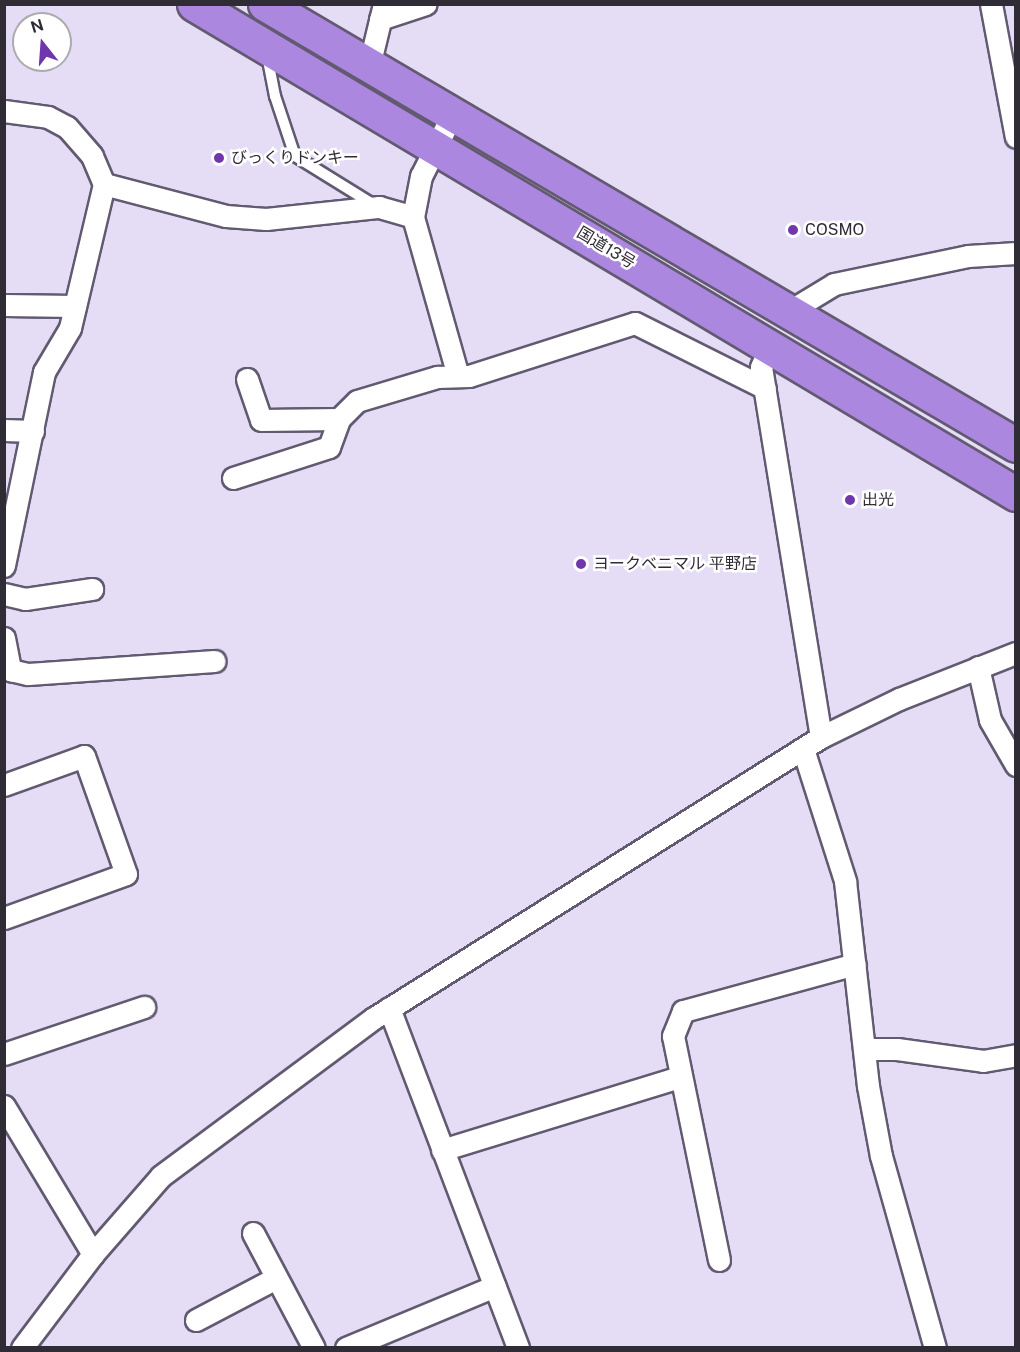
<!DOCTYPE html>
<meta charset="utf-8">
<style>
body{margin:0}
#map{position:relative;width:1020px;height:1352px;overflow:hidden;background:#e5dcf5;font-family:"Public Sans","Noto Sans JP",sans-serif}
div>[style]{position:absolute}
.roads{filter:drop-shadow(2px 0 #625a70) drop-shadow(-2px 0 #625a70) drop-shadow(0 2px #625a70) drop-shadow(0 -2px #625a70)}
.lane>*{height:10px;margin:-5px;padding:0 5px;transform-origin:5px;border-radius:5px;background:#fff}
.street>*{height:21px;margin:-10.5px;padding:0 10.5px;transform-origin:10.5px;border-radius:10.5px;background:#fff}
.highway>*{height:33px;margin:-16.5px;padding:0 16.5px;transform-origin:16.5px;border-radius:16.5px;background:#ac87e0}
.dots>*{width:16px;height:16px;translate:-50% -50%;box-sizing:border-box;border:3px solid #fff;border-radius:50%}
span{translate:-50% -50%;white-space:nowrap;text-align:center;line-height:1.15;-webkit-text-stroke:5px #fff;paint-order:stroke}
.poi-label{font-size:16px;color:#302c36}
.left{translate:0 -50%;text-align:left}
.street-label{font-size:16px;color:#302c36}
.frame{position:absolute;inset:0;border:6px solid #302c36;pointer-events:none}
.north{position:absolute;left:12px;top:12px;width:60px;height:60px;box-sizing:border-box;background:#fff;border:2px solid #acabaf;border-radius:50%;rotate:343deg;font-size:16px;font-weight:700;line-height:24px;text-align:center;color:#302c36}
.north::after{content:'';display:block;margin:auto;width:21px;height:27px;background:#7037ad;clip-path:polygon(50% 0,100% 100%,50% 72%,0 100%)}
</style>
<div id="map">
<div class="roads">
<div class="lane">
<i style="left:267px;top:55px;width:42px;rotate:79deg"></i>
<i style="left:275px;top:96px;width:63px;rotate:71.6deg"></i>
<i style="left:295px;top:156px;width:95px;rotate:31.7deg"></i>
</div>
<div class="street">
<i style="left:991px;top:4px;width:135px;rotate:79.4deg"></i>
<i style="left:380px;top:19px;width:48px;rotate:-18.1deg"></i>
<i style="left:369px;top:66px;width:64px;rotate:-76.4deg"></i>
<i style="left:4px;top:111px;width:44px;rotate:7.8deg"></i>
<i style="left:48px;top:117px;width:21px;rotate:28deg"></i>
<i style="left:67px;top:127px;width:38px;rotate:49deg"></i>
<i style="left:92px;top:156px;width:30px;rotate:67deg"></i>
<i style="left:104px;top:184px;width:148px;rotate:103.3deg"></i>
<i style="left:70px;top:328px;width:51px;rotate:120.6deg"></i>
<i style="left:44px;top:372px;width:198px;rotate:101.7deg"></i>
<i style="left:452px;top:115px;width:68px;rotate:116.9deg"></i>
<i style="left:421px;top:176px;width:42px;rotate:101deg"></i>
<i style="left:413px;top:217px;width:165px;rotate:74.2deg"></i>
<i style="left:104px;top:184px;width:126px;rotate:14.7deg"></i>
<i style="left:226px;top:216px;width:40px;rotate:4.3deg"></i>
<i style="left:266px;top:219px;width:114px;rotate:-6.1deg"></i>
<i style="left:379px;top:207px;width:35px;rotate:16deg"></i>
<i style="left:4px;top:305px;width:71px;rotate:0.8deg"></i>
<i style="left:788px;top:312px;width:54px;rotate:-31.3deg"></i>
<i style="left:834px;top:284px;width:137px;rotate:-11.8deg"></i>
<i style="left:968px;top:256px;width:48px;rotate:-3.6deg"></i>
<i style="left:770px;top:346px;width:23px;rotate:113deg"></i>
<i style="left:761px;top:367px;width:375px;rotate:80.8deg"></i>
<i style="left:247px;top:379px;width:43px;rotate:71.1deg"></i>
<i style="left:261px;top:420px;width:78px;rotate:-0.7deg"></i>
<i style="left:339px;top:419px;width:25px;rotate:-45deg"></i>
<i style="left:357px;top:401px;width:84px;rotate:-16.7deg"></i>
<i style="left:437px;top:377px;width:32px;rotate:-2deg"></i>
<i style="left:469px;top:376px;width:174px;rotate:-17.7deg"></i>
<i style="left:635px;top:323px;width:145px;rotate:26.6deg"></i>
<i style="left:4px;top:430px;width:29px;rotate:2deg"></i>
<i style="left:233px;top:478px;width:101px;rotate:-17.9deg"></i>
<i style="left:329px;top:447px;width:30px;rotate:-70deg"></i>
<i style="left:4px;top:594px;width:22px;rotate:13deg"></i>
<i style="left:25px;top:599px;width:68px;rotate:-8.5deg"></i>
<i style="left:4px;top:638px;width:33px;rotate:79deg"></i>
<i style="left:10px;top:670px;width:18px;rotate:13deg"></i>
<i style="left:28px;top:674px;width:187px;rotate:-4deg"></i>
<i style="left:978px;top:667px;width:54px;rotate:77.2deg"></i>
<i style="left:990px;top:720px;width:52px;rotate:60deg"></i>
<i style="left:803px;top:749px;width:139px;rotate:72.3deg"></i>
<i style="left:845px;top:881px;width:206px;rotate:83.6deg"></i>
<i style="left:868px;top:1086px;width:71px;rotate:79.5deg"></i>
<i style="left:881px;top:1156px;width:199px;rotate:74.3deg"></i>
<i style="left:4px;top:785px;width:85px;rotate:-19.9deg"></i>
<i style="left:84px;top:756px;width:125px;rotate:70.4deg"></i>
<i style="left:126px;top:874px;width:130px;rotate:160.2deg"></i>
<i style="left:389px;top:1008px;width:364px;rotate:69.2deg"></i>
<i style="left:865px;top:1049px;width:32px"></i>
<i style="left:897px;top:1049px;width:87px;rotate:7.9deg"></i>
<i style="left:983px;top:1061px;width:34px;rotate:-10deg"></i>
<i style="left:4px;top:1054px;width:148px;rotate:-18.6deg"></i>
<i style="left:4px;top:1106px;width:173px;rotate:59deg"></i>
<i style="left:442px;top:1150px;width:249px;rotate:-17.1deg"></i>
<i style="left:253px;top:1233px;width:130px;rotate:62.1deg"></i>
<i style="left:719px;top:1260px;width:229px;rotate:-101.6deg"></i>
<i style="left:673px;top:1036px;width:27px;rotate:-68deg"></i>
<i style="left:683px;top:1011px;width:178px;rotate:-15.3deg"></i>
<i style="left:196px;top:1320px;width:90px;rotate:-27.7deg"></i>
<i style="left:22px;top:1348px;width:118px;rotate:-52.9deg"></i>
<i style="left:93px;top:1254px;width:103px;rotate:-48.9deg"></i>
<i style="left:161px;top:1176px;width:265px;rotate:-36.6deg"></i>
<i style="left:374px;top:1018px;width:528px;rotate:-32.15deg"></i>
<i style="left:821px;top:737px;width:87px;rotate:-26deg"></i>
<i style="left:899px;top:699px;width:126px;rotate:-21.5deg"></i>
<i style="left:346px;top:1348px;width:161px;rotate:-22.6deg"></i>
</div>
<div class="highway">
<i style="left:194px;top:4px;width:957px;rotate:30.8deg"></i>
<i style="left:265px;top:4px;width:871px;rotate:30.42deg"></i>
</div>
</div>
<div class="dots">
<i style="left:219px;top:158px;background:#7037ad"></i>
<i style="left:793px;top:230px;background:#7037ad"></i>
<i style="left:850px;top:500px;background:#7037ad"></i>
<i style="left:581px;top:564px;background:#7037ad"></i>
</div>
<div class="poi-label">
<span class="left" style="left:231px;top:158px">びっくりドンキー</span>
<span class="left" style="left:805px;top:230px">COSMO</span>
<span class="left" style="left:862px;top:500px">出光</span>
<span class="left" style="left:593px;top:564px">ヨークベニマル 平野店</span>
</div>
<div class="street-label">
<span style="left:606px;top:248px;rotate:31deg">国道13号</span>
</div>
<div class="frame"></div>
<div class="north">N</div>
</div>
